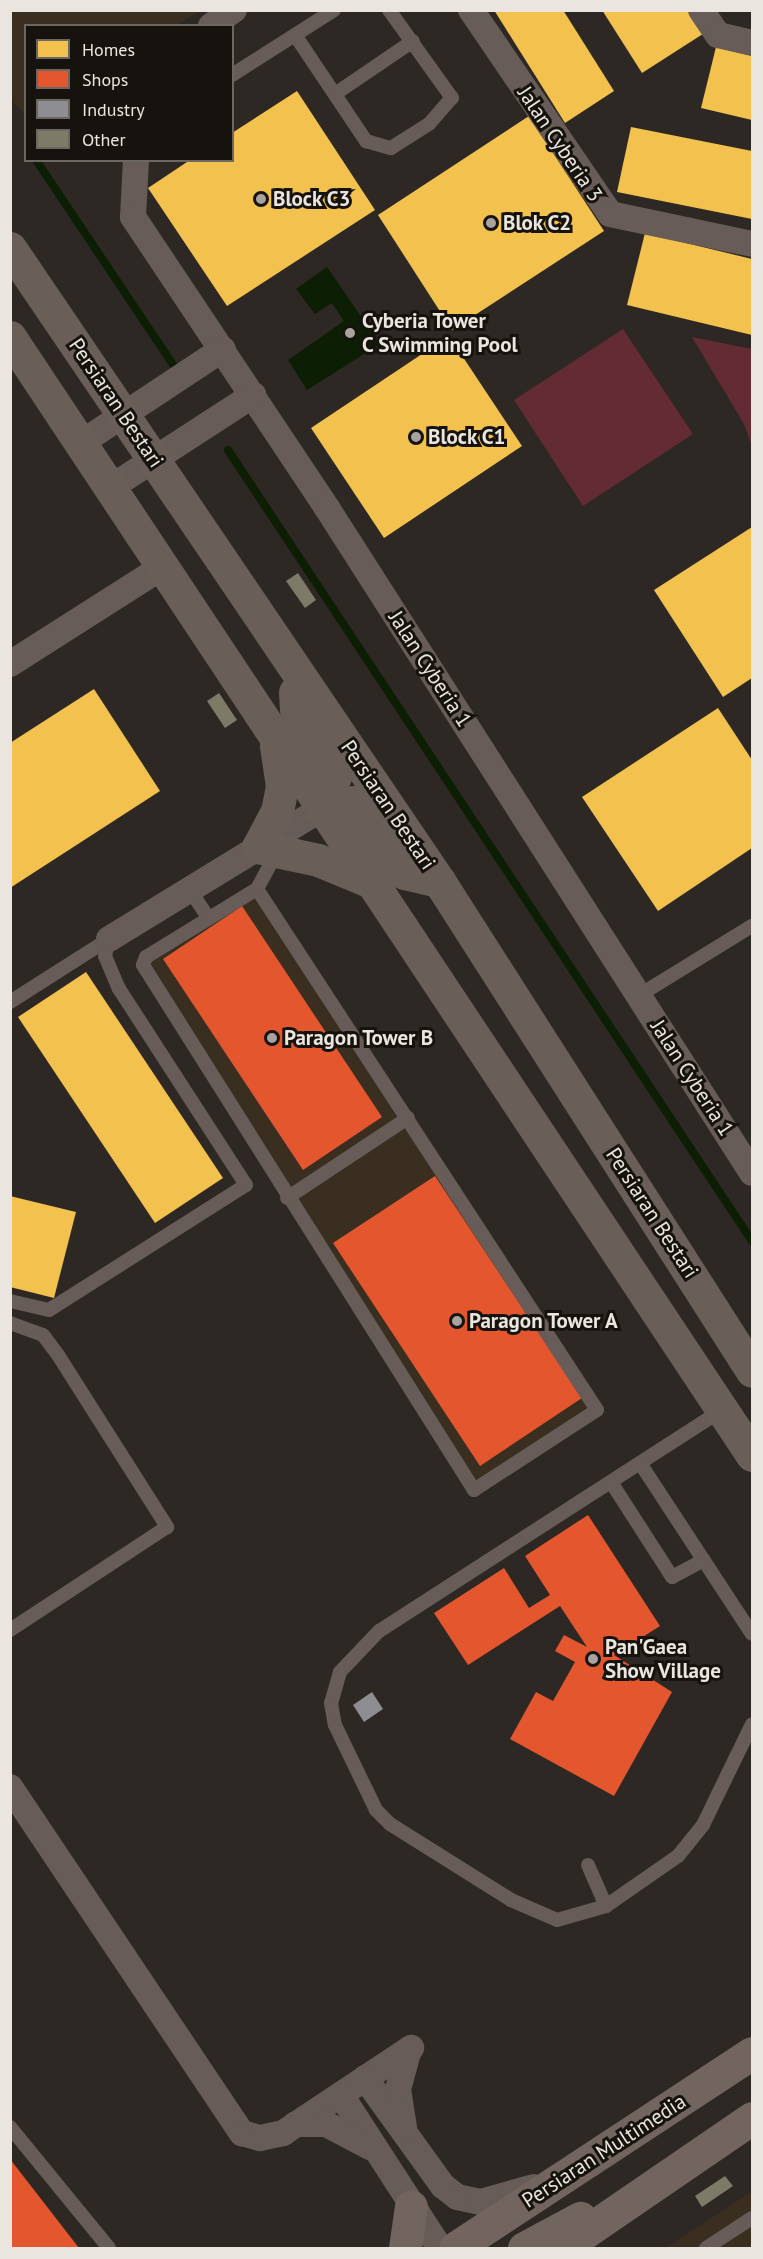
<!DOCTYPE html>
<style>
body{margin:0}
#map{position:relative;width:763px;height:2259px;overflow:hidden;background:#2d2823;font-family:"PT Sans",sans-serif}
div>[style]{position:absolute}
.built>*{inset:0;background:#392e20}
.green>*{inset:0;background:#632b33}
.water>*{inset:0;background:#0c1e03}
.homes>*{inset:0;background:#f2c14e}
.shops>*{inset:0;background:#e4572e}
.industry>*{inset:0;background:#8d8d92}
.stream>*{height:8px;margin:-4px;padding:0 4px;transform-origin:4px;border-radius:4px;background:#0c1e03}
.building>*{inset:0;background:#7e7a68}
.service>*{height:14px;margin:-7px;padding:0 7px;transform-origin:7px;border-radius:7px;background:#675c57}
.minor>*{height:26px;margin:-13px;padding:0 13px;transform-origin:13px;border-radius:13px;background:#675c57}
.secondary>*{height:33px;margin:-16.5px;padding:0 16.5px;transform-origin:16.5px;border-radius:16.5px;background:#695e58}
.primary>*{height:33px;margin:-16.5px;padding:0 16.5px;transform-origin:16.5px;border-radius:16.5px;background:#72645e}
.dots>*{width:16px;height:16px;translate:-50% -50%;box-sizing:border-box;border:3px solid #16130e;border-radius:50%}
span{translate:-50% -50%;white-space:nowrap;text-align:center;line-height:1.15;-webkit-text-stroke:6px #16130e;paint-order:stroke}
.street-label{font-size:21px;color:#eae5de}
.poi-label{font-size:21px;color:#eae5de;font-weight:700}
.left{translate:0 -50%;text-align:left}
.frame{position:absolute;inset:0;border:12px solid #eae5de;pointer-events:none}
.legend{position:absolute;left:24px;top:24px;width:210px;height:138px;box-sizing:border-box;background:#16130e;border:2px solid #6b6761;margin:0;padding:8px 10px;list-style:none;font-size:18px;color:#eae5de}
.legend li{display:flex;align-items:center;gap:12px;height:30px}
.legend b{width:30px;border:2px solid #6b6761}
</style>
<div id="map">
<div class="built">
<i style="clip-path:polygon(10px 11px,11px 10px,200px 11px,177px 25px,26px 26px,25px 114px,11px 100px)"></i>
<i style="clip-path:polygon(254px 896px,588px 1408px,475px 1483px,149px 962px)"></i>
<i style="clip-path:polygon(752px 2191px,752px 2248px,666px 2248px)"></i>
</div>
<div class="green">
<i style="clip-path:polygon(623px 329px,693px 434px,583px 506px,514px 400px)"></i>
<i style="clip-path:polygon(692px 337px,752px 349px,752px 446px,744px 424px)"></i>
</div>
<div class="water">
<i style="clip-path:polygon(327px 267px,380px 344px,307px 390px,288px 360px,344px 321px,332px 303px,315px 314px,296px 289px)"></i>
</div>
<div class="homes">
<i style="clip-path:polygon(494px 10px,563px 10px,614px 91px,565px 123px)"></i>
<i style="clip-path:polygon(602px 10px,692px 10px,706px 32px,642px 73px)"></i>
<i style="clip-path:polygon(716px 47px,752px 56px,752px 120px,701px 108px)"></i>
<i style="clip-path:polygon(297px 91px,375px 210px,227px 306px,148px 188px,190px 160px,232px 160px,232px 133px)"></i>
<i style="clip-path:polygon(529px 116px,604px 231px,452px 330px,378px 215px)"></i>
<i style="clip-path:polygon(631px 127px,752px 151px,752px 219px,617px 192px)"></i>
<i style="clip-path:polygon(645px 233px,752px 259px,752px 335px,627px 305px)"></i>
<i style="clip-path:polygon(449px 336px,522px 446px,384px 538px,311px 428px)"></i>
<i style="clip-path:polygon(752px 527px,752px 678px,723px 697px,654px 590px)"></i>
<i style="clip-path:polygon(94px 689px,160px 791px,10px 888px,10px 743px)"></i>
<i style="clip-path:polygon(718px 708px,752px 760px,752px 848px,658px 911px,582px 797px)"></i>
<i style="clip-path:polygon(86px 972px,223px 1178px,155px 1223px,18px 1017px)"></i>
<i style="clip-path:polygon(10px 1196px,76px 1212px,54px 1298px,10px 1287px)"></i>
</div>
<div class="shops">
<i style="clip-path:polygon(242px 906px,382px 1117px,303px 1170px,163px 959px)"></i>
<i style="clip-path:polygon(435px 1176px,582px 1398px,480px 1466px,333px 1243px)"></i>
<i style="clip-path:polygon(588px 1515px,660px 1626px,614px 1655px,672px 1692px,614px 1796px,510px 1739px,536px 1692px,553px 1701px,575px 1662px,555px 1651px,564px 1635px,587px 1647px,560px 1606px,468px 1665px,434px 1613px,504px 1568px,529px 1608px,550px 1595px,525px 1556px)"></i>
<i style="clip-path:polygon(10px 2159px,79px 2248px,10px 2248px)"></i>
</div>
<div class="industry">
<i style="clip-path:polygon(372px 1692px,383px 1709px,364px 1722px,353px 1705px)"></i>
</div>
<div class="stream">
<i style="left:36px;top:160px;width:247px;rotate:56.2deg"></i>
<i style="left:228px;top:450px;width:949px;rotate:56.48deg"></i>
</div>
<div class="building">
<i style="clip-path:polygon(298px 573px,316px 600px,305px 608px,286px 581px)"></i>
<i style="clip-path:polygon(219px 693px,237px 720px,225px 728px,207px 701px)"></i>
<i style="clip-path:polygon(725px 2176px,733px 2186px,702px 2207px,695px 2196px)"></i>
</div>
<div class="service">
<i style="left:295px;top:35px;width:128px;rotate:56.2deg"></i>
<i style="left:366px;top:141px;width:26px;rotate:16deg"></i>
<i style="left:391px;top:148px;width:45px;rotate:-32.3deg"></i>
<i style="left:429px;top:124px;width:35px;rotate:-49deg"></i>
<i style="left:452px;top:98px;width:108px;rotate:-125.6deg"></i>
<i style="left:232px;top:75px;width:121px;rotate:-32.5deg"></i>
<i style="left:335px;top:94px;width:94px;rotate:-34.2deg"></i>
<i style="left:189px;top:889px;width:34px;rotate:56deg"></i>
<i style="left:257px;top:889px;width:622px;rotate:56.87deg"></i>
<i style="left:597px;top:1410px;width:147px;rotate:147deg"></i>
<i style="left:474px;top:1490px;width:621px;rotate:-122.23deg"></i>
<i style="left:143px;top:965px;width:9px;rotate:-69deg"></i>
<i style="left:146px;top:957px;width:130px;rotate:-31.5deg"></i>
<i style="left:257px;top:889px;width:42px;rotate:-61.6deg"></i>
<i style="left:638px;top:996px;width:134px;rotate:-31.6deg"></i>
<i style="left:10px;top:1002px;width:117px;rotate:-32.5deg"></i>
<i style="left:287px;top:1198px;width:145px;rotate:-33.5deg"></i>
<i style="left:10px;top:1301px;width:40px;rotate:13deg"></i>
<i style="left:49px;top:1310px;width:233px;rotate:-32.4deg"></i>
<i style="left:246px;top:1185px;width:234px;rotate:-122.9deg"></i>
<i style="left:119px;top:989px;width:36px;rotate:-113deg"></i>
<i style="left:105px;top:956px;width:17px;rotate:-77deg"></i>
<i style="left:10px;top:1323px;width:35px;rotate:20deg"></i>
<i style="left:43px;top:1335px;width:25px;rotate:53deg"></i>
<i style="left:58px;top:1355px;width:204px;rotate:57.6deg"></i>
<i style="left:167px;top:1527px;width:188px;rotate:146.7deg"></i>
<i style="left:722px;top:1410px;width:408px;rotate:147.2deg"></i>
<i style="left:379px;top:1631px;width:57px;rotate:133.6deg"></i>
<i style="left:340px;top:1672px;width:32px;rotate:106deg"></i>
<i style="left:331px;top:1703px;width:22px;rotate:80deg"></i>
<i style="left:335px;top:1725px;width:94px;rotate:64.2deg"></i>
<i style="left:376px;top:1810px;width:20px;rotate:45deg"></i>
<i style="left:390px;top:1824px;width:143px;rotate:32.1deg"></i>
<i style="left:511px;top:1900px;width:50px;rotate:23.5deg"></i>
<i style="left:557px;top:1920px;width:51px;rotate:-15.9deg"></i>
<i style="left:606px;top:1906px;width:88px;rotate:-34.8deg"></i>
<i style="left:678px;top:1856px;width:40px;rotate:-51deg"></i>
<i style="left:703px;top:1825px;width:112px;rotate:-64.1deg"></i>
<i style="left:640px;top:1463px;width:204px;rotate:56.8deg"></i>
<i style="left:611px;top:1482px;width:113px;rotate:57.3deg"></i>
<i style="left:672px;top:1577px;width:36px;rotate:-28deg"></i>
<i style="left:588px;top:1865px;width:45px;rotate:66.3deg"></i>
<i style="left:10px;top:2127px;width:156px;rotate:50.7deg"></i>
<i style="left:706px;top:2248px;width:55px;rotate:-33.1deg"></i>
</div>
<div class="minor">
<i style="left:471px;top:10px;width:247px;rotate:55.7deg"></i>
<i style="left:610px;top:214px;width:145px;rotate:11.9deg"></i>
<i style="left:701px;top:10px;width:30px;rotate:56deg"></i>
<i style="left:718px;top:35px;width:35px;rotate:13deg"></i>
<i style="left:211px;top:26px;width:28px;rotate:-35deg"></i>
<i style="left:136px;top:160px;width:57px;rotate:93deg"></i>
<i style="left:133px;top:217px;width:350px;rotate:56.3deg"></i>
<i style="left:327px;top:508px;width:789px;rotate:57.42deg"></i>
<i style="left:81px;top:443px;width:170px;rotate:-33.5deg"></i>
<i style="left:110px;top:488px;width:171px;rotate:-33deg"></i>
<i style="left:10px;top:664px;width:180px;rotate:-32.5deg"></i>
<i style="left:109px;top:939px;width:249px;rotate:-31.5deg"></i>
<i style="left:10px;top:1787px;width:417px;rotate:56.2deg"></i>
<i style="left:242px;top:2133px;width:19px;rotate:16deg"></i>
<i style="left:260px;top:2138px;width:24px;rotate:-12deg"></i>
<i style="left:283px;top:2133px;width:154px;rotate:-33.6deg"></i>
<i style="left:365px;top:2078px;width:133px;rotate:54.2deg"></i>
<i style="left:443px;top:2186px;width:18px;rotate:38deg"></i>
<i style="left:457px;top:2197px;width:25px;rotate:12deg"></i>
<i style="left:481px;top:2202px;width:55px;rotate:-15.8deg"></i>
<i style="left:341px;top:2095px;width:182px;rotate:57.1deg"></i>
<i style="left:296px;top:2124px;width:30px"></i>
<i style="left:326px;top:2124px;width:50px;rotate:27.6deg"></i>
<i style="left:404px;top:2127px;width:38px;rotate:-99deg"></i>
<i style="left:398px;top:2089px;width:41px;rotate:-74.6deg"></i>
</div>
<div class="secondary">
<i style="left:10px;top:248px;width:765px;rotate:55.87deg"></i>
<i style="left:439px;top:881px;width:581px;rotate:57.43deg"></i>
<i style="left:10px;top:337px;width:1342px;rotate:56.43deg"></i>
<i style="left:295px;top:692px;width:17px;rotate:87deg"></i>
<i style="left:296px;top:709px;width:76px;rotate:58.4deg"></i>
<i style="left:336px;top:774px;width:38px;rotate:113deg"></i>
<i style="left:276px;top:746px;width:40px;rotate:81.5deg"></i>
<i style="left:282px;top:786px;width:25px;rotate:101deg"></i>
<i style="left:277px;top:811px;width:41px;rotate:117.8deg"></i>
<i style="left:258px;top:847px;width:61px;rotate:12.2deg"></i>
<i style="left:318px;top:860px;width:55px;rotate:22.4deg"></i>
<i style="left:321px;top:809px;width:33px;rotate:-12deg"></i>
<i style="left:353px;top:802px;width:87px;rotate:54.3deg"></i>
<i style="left:404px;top:873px;width:36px;rotate:13deg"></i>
</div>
<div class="primary">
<i style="left:405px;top:2248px;width:42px;rotate:-81.9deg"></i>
<i style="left:455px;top:2248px;width:355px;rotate:-33.3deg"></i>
<i style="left:524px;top:2248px;width:64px;rotate:-28.2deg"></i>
<i style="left:562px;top:2248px;width:230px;rotate:-34.4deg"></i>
</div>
<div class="dots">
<i style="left:261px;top:199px;background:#a8a39d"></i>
<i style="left:491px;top:223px;background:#a8a39d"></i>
<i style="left:350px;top:333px;background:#a8a39d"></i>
<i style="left:416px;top:437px;background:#a8a39d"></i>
<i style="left:272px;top:1038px;background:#a8a39d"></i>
<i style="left:457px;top:1321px;background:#a8a39d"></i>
<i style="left:593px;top:1659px;background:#a8a39d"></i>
</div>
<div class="street-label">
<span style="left:560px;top:144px;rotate:56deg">Jalan Cyberia 3</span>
<span style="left:116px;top:403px;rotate:56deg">Persiaran Bestari</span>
<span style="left:430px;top:669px;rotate:57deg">Jalan Cyberia 1</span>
<span style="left:388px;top:805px;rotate:56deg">Persiaran Bestari</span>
<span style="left:692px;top:1078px;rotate:57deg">Jalan Cyberia 1</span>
<span style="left:652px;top:1213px;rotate:57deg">Persiaran Bestari</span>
<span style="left:604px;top:2151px;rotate:-33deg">Persiaran Multimedia</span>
</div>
<div class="poi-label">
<span class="left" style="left:273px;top:199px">Block C3</span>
<span class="left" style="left:503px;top:223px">Blok C2</span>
<span class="left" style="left:362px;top:333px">Cyberia Tower<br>C Swimming Pool</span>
<span class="left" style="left:428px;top:437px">Block C1</span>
<span class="left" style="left:284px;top:1038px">Paragon Tower B</span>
<span class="left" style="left:469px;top:1321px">Paragon Tower A</span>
<span class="left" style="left:605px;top:1659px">Pan'Gaea<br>Show Village</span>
</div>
<div class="frame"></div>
<ul class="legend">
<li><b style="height:16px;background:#f2c14e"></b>Homes</li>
<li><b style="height:16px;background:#e4572e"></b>Shops</li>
<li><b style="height:16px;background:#8d8d92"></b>Industry</li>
<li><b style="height:16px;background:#7e7a68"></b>Other</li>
</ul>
</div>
